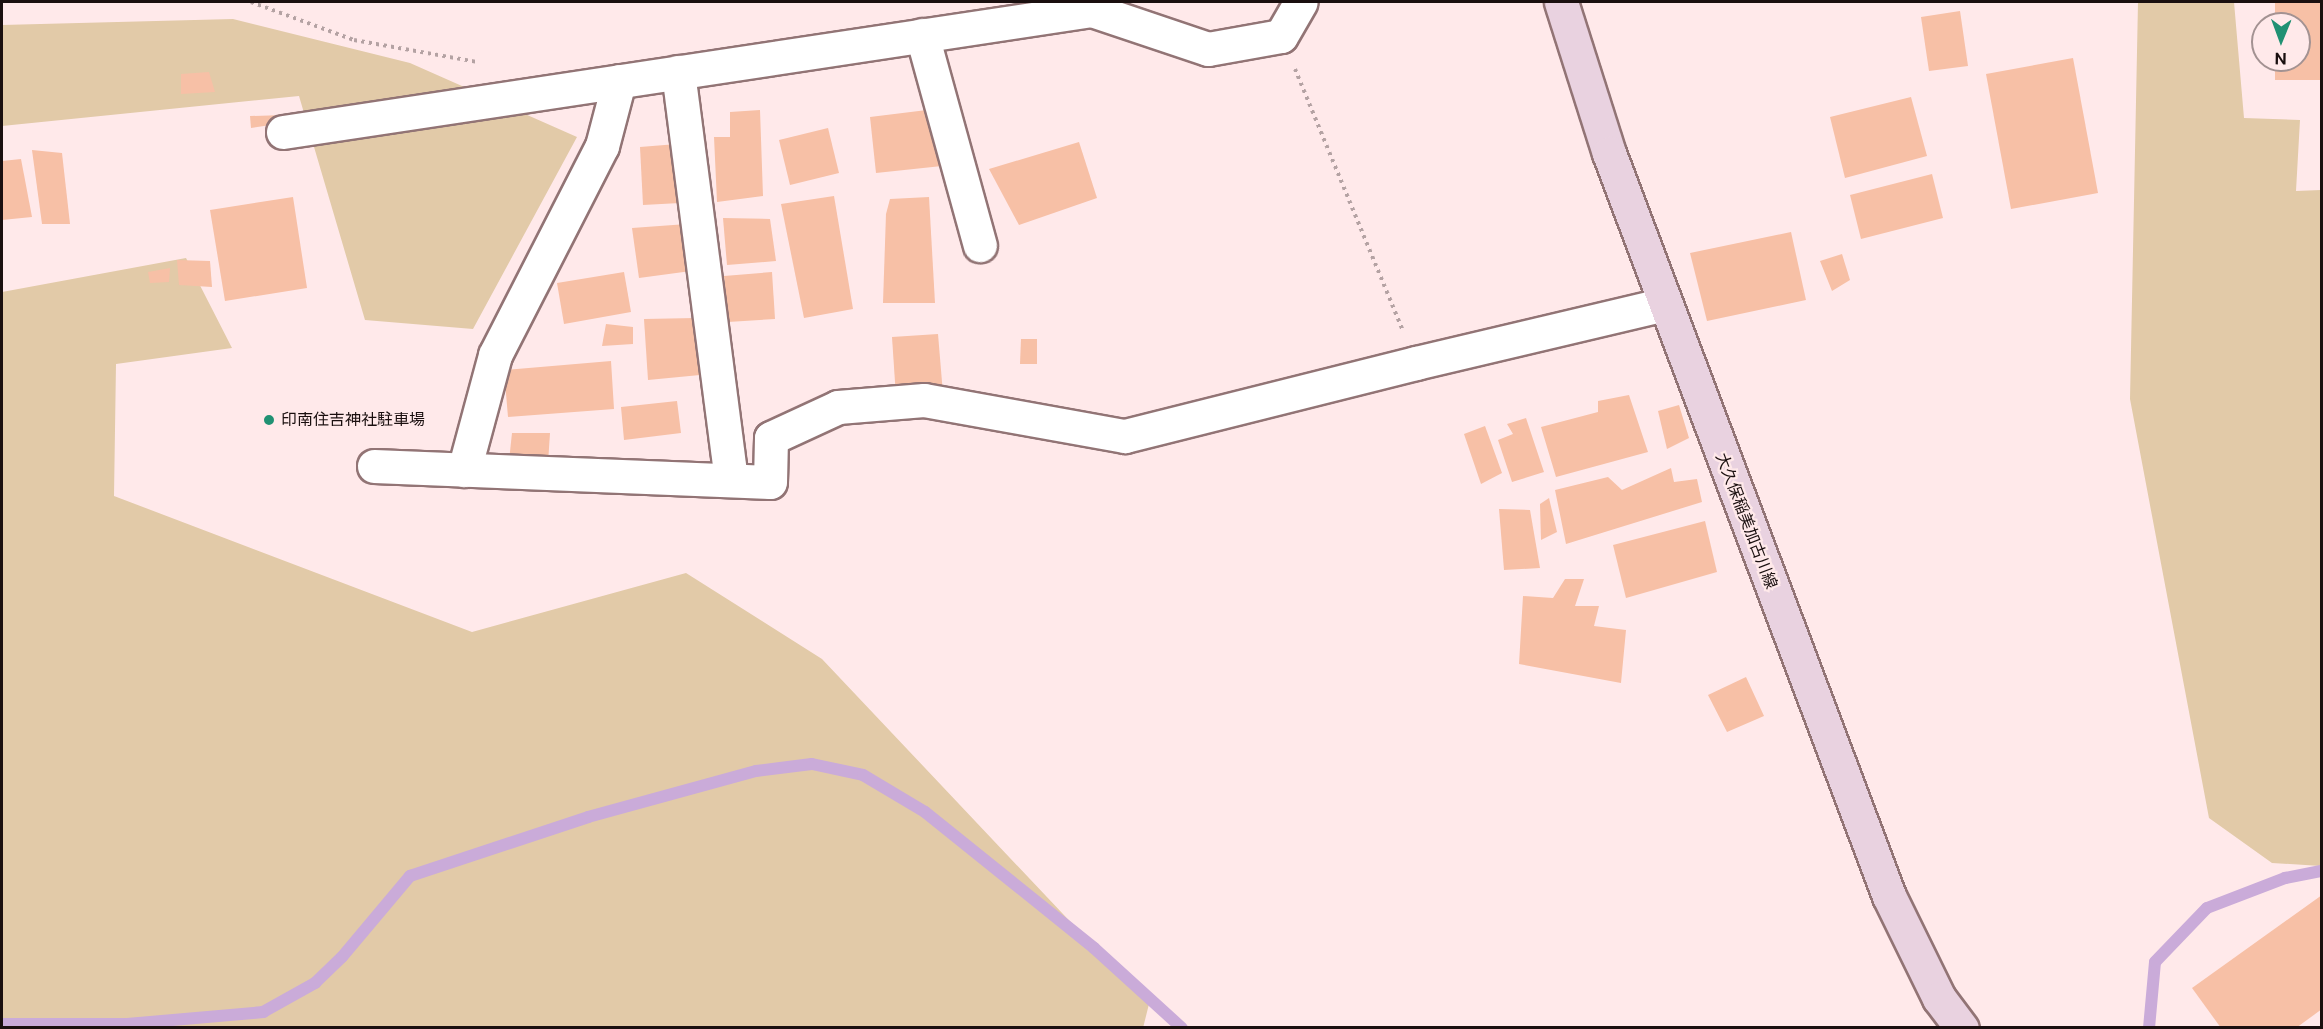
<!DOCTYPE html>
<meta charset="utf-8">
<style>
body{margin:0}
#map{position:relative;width:2323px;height:1029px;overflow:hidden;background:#ffe9ea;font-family:"Public Sans","Noto Sans JP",sans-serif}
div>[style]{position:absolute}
.green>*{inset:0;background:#e2caa8}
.stream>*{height:12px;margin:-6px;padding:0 6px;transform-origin:6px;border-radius:6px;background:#caabd9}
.building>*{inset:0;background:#f7c0a6}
.path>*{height:4px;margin-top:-2px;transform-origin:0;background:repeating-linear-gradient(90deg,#b4a2a3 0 3px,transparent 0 7.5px)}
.roads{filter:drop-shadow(2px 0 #927475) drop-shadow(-2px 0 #927475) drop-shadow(0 2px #927475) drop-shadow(0 -2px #927475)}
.minor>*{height:33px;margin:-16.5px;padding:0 16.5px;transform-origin:16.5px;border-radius:16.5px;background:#fff}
.secondary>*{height:33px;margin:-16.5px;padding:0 16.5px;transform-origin:16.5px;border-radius:16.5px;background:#e9d2e0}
.dots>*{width:16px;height:16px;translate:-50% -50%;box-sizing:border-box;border:3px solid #ffe9ea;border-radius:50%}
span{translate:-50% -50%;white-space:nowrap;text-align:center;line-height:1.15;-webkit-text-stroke:4.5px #ffe9ea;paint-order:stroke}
.poi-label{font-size:16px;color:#1a0f0f}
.left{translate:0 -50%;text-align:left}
.street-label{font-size:16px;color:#1a0f0f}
.frame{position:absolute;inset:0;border:3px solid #1a0f0f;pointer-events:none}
.north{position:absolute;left:2251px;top:12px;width:60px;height:60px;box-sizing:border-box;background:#ffe9ea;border:2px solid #a39292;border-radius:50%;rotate:181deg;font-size:16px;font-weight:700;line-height:24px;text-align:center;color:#1a0f0f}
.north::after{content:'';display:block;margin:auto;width:21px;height:27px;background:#209173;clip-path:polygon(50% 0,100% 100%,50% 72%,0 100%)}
</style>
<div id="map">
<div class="green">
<i style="clip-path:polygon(2138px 2px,2234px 2px,2244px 118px,2300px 120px,2296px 191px,2321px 190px,2321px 866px,2272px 863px,2209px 818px,2130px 399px)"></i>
<i style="clip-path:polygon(233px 19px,410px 63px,577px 137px,473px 329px,365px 320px,299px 96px,2px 126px,2px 25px)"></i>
<i style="clip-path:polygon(186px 258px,232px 348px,116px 364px,114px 496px,472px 632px,686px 573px,822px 659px,1097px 950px,1150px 1000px,1143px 1028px,2px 1028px,2px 292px)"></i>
</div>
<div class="stream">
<i style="left:2px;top:1024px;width:125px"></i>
<i style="left:127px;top:1024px;width:137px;rotate:-5deg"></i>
<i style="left:263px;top:1012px;width:60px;rotate:-29.1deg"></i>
<i style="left:315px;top:983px;width:37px;rotate:-44deg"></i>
<i style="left:342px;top:957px;width:106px;rotate:-50deg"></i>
<i style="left:410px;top:876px;width:188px;rotate:-18.3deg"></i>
<i style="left:588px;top:817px;width:174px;rotate:-15.3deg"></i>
<i style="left:756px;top:771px;width:56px;rotate:-7.1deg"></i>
<i style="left:812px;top:764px;width:52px;rotate:12.2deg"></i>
<i style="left:863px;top:775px;width:72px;rotate:30.8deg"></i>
<i style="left:925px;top:812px;width:217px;rotate:38.8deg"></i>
<i style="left:1094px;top:948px;width:119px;rotate:42.3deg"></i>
<i style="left:2149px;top:1028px;width:66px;rotate:-84.8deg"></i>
<i style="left:2155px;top:962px;width:75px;rotate:-46.1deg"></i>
<i style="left:2207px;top:908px;width:84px;rotate:-21deg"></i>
<i style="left:2285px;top:878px;width:38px;rotate:-11deg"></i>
</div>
<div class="building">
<i style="clip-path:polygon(2275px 2px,2322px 2px,2322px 80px,2275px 80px,2275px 60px,2299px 60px,2299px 24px,2275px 24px)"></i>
<i style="clip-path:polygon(1960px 11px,1968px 66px,1929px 71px,1921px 17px)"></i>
<i style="clip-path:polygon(2073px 58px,2098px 193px,2011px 209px,1986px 74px)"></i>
<i style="clip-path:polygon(209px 72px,215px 92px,181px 94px,181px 74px)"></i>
<i style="clip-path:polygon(1911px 97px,1927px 156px,1845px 178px,1830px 117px)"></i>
<i style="clip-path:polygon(935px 109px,942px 166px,876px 173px,870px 117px)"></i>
<i style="clip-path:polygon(760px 110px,763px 196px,717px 202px,714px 137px,730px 137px,730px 112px)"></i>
<i style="clip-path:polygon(284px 115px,284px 123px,251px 128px,250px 116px)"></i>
<i style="clip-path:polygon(828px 128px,839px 173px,790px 185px,779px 140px)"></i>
<i style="clip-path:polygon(1079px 142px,1097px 198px,1019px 225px,989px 169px)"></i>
<i style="clip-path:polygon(677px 144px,680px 203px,643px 205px,640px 147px)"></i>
<i style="clip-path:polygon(32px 150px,62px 153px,70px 224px,42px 224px)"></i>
<i style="clip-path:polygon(21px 159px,32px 217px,2px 220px,2px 161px)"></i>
<i style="clip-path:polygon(1932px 174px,1943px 218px,1861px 239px,1850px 195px)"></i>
<i style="clip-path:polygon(834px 196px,853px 309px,804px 318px,781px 204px)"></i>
<i style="clip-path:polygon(293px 197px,307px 288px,225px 301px,210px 210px)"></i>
<i style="clip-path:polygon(929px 197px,935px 303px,883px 303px,886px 214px,890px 199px)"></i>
<i style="clip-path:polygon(723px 218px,770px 219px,776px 261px,727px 265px)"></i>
<i style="clip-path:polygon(687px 224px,691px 271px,639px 278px,632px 228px)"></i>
<i style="clip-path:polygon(1791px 232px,1806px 300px,1707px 321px,1690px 253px)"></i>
<i style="clip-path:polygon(1842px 254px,1850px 280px,1832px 291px,1820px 261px)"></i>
<i style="clip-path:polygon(177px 260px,210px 261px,212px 287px,179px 285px)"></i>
<i style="clip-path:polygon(170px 268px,169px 282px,150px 283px,148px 272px)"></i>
<i style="clip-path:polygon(624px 272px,631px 312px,564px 324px,557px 283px)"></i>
<i style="clip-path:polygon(772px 272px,775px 319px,728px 322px,724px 276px)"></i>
<i style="clip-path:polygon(695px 318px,700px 375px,648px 380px,644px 319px)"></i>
<i style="clip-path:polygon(606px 324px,633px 327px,633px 344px,602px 346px)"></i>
<i style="clip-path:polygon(938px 334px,943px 394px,896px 397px,892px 337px)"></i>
<i style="clip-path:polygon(1021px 339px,1037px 339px,1037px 364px,1020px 364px)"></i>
<i style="clip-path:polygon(611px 361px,614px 409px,508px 417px,504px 370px)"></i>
<i style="clip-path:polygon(1629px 395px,1648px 452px,1556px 477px,1541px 427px,1598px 412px,1598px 401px)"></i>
<i style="clip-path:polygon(677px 401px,681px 433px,624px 440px,621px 407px)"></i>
<i style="clip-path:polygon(1679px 405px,1689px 438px,1667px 449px,1658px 411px)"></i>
<i style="clip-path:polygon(1526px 418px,1544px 472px,1512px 482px,1498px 440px,1513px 434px,1507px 424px)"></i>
<i style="clip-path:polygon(1485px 426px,1502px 473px,1481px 484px,1464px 434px)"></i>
<i style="clip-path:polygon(512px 433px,550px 433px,548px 463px,509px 461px)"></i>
<i style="clip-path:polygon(1671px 468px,1674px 482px,1697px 479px,1702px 502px,1566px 544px,1555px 490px,1608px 477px,1622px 490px)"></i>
<i style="clip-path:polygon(1549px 498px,1557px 532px,1541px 540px,1540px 504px)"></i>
<i style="clip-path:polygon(1499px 509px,1530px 510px,1540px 568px,1504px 570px)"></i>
<i style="clip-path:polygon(1705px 521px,1717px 572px,1626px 598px,1613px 545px)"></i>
<i style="clip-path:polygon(1565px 579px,1584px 579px,1575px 606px,1599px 606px,1594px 626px,1626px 630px,1621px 683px,1519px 664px,1523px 596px,1553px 598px)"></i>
<i style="clip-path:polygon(1746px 677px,1764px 716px,1727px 732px,1708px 695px)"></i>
<i style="clip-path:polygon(2322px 895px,2322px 1009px,2296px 1028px,2221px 1028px,2192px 988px)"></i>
</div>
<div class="path">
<i style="left:251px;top:2px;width:110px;rotate:20.3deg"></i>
<i style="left:354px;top:40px;width:126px;rotate:10.1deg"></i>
<i style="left:1295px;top:69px;width:281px;rotate:67.6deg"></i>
</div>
<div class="roads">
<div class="minor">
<i style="left:922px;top:35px;width:218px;rotate:74.6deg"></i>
<i style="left:678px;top:72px;width:411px;rotate:82.6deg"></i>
<i style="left:283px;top:132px;width:818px;rotate:-8.58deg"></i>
<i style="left:1092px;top:10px;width:122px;rotate:18.6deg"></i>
<i style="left:1208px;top:49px;width:74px;rotate:-10.1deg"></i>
<i style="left:1281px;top:36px;width:39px;rotate:-60deg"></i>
<i style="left:374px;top:466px;width:396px;rotate:2.3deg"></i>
<i style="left:770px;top:482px;width:44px;rotate:-88.7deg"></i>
<i style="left:771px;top:438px;width:74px;rotate:-24.8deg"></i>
<i style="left:838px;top:407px;width:86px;rotate:-4.7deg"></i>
<i style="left:924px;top:400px;width:204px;rotate:10.2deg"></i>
<i style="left:1125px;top:436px;width:300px;rotate:-14.1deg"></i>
<i style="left:1416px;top:363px;width:256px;rotate:-13.3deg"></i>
<i style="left:464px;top:470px;width:119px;rotate:-74.9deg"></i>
<i style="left:495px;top:355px;width:235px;rotate:-62.9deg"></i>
<i style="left:602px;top:146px;width:67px;rotate:-75.3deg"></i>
</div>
<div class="secondary">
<i style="left:1561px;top:2px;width:158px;rotate:72.4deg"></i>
<i style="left:1609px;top:153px;width:794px;rotate:69.35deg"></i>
<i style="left:1889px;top:896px;width:114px;rotate:63.9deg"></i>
<i style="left:1939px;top:998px;width:38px;rotate:53deg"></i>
</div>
</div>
<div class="dots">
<i style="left:269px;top:420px;background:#209173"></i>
</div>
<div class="poi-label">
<span class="left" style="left:281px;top:420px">印南住吉神社駐車場</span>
</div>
<div class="street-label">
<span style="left:1746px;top:521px;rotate:69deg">大久保稲美加古川線</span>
</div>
<div class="frame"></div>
<div class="north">N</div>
</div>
